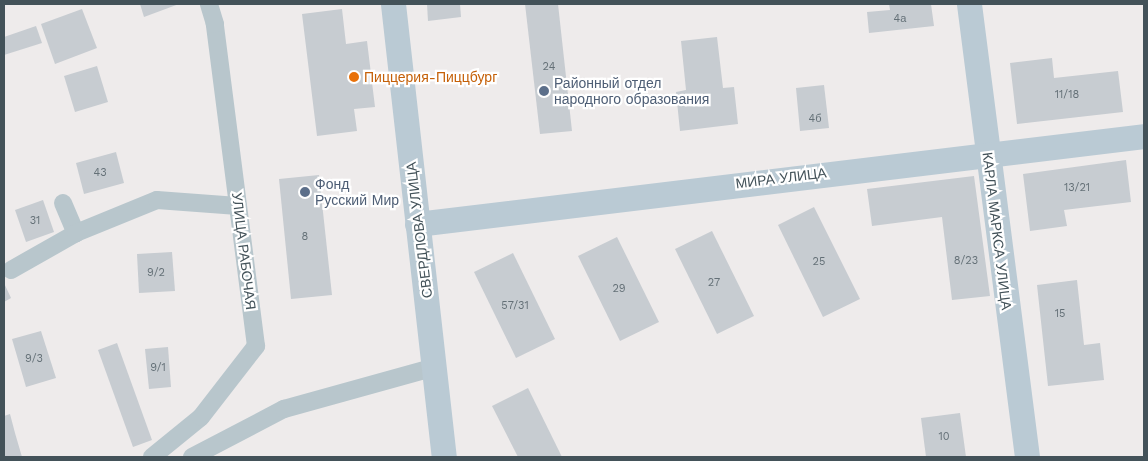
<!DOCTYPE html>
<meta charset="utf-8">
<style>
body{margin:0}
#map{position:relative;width:1148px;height:461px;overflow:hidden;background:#eeebeb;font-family:"Work Sans",sans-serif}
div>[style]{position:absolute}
.building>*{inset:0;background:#c7ccd1}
.street>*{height:18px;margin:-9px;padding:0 9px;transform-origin:9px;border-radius:9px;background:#b8c6cc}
.secondary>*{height:25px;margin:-12.5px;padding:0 12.5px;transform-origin:12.5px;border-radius:12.5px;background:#bacad4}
.dots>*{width:14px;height:14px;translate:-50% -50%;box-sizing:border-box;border:2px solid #fff;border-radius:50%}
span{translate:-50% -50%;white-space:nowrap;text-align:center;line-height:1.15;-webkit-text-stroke:4.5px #fff;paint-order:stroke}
.number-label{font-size:11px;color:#647077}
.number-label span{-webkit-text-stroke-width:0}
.food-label{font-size:14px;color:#c56008}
.left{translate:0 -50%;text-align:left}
.service-label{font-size:14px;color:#4e5e75}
.street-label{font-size:14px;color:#435259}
.frame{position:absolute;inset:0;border:5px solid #435259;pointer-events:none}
</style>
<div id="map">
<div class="building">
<i style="clip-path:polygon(140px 4px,179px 4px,144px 17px)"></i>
<i style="clip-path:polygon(427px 4px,460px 4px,461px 17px,428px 21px)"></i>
<i style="clip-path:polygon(525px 4px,558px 4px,572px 131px,540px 134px)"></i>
<i style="clip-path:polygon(889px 4px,931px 4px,934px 26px,869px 33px,867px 12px,890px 10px)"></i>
<i style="clip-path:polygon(82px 9px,97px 48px,55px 64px,41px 24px)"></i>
<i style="clip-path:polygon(342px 9px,346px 44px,367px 41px,375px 107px,354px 109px,357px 131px,317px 136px,302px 14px)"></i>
<i style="clip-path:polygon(36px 26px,42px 43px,4px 55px,4px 37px)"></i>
<i style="clip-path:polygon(717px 37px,723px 88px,734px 87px,738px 124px,680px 131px,676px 92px,686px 90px,681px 41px)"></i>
<i style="clip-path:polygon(1052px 58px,1054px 78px,1118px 71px,1123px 112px,1017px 124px,1010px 63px)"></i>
<i style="clip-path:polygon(97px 66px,108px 102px,75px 112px,64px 76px)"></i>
<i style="clip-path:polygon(824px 85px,829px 128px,800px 131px,796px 88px)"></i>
<i style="clip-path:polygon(116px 152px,124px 183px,84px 194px,76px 163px)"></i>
<i style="clip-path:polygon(1126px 160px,1131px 202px,1064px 210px,1067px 226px,1030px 231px,1023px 174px)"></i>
<i style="clip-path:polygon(319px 175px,332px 295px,291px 299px,279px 179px)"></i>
<i style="clip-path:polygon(974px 176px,990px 296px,952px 300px,942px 217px,872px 226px,867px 189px)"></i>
<i style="clip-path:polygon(43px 200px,54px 232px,26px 242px,15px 210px)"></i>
<i style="clip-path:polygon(814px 207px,860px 299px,823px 317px,778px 225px)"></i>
<i style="clip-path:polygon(712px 231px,754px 316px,717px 334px,675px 249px)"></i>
<i style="clip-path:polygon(617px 237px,659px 322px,620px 341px,578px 256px)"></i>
<i style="clip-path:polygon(172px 252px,175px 291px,139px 293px,137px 254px)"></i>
<i style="clip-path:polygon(513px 253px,555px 339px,516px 358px,474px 272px)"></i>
<i style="clip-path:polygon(1077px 280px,1084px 345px,1100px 343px,1104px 380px,1048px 386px,1037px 285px)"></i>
<i style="clip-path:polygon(4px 283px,11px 298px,4px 302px)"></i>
<i style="clip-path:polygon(41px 331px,56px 378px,26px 387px,12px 339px)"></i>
<i style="clip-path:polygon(117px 343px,152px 440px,133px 447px,98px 350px)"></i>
<i style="clip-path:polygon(168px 347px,171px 387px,149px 389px,145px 349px)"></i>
<i style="clip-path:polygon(528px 388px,562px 457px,518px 457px,492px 406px)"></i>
<i style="clip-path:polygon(960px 413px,966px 457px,926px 457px,921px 418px)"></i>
<i style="clip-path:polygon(10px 414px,15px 433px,22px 457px,4px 457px,4px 416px)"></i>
</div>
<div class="street">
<i style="left:63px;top:203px;width:33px;rotate:67deg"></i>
<i style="left:11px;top:270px;width:75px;rotate:-29.6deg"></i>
<i style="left:76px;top:233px;width:87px;rotate:-22.2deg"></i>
<i style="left:157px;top:200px;width:81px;rotate:4.2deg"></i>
<i style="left:152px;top:457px;width:63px;rotate:-39.2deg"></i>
<i style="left:201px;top:417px;width:90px;rotate:-52.2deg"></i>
<i style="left:256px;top:346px;width:325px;rotate:-97.3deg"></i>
<i style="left:215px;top:24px;width:21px;rotate:-107deg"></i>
<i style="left:192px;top:457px;width:104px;rotate:-27.6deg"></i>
<i style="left:284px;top:409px;width:157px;rotate:-15.5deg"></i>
</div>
<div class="secondary">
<i style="left:393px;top:4px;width:456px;rotate:83.6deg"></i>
<i style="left:969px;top:4px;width:457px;rotate:82.7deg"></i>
<i style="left:417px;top:224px;width:732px;rotate:-6.9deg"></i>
</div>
<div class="dots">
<i style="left:354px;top:77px;background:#e8710a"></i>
<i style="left:544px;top:91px;background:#5c6f8a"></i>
<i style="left:305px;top:192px;background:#5c6f8a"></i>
</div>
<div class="number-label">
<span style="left:900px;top:19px">4а</span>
<span style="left:549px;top:67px">24</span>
<span style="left:1067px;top:95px">11/18</span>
<span style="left:815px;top:119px">4б</span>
<span style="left:100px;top:173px">43</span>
<span style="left:1077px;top:188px">13/21</span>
<span style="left:35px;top:221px">31</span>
<span style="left:305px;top:237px">8</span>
<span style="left:966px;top:261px">8/23</span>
<span style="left:819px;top:262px">25</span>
<span style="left:156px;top:273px">9/2</span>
<span style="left:714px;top:283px">27</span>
<span style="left:619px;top:289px">29</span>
<span style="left:515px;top:306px">57/31</span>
<span style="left:1060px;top:314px">15</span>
<span style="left:34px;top:359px">9/3</span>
<span style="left:158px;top:368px">9/1</span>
<span style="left:944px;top:437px">10</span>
</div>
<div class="food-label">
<span class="left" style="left:364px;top:77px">Пиццерия-Пиццбург</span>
</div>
<div class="service-label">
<span class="left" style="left:554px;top:91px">Районный отдел<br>народного образования</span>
<span class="left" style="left:315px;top:192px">Фонд<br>Русский Мир</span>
</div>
<div class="street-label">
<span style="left:781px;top:178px;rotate:-7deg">МИРА УЛИЦА</span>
<span style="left:419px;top:230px;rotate:-97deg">СВЕРДЛОВА УЛИЦА</span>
<span style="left:997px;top:231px;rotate:83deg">КАРЛА МАРКСА УЛИЦА</span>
<span style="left:244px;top:251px;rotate:83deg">УЛИЦА РАБОЧАЯ</span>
</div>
<div class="frame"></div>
</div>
